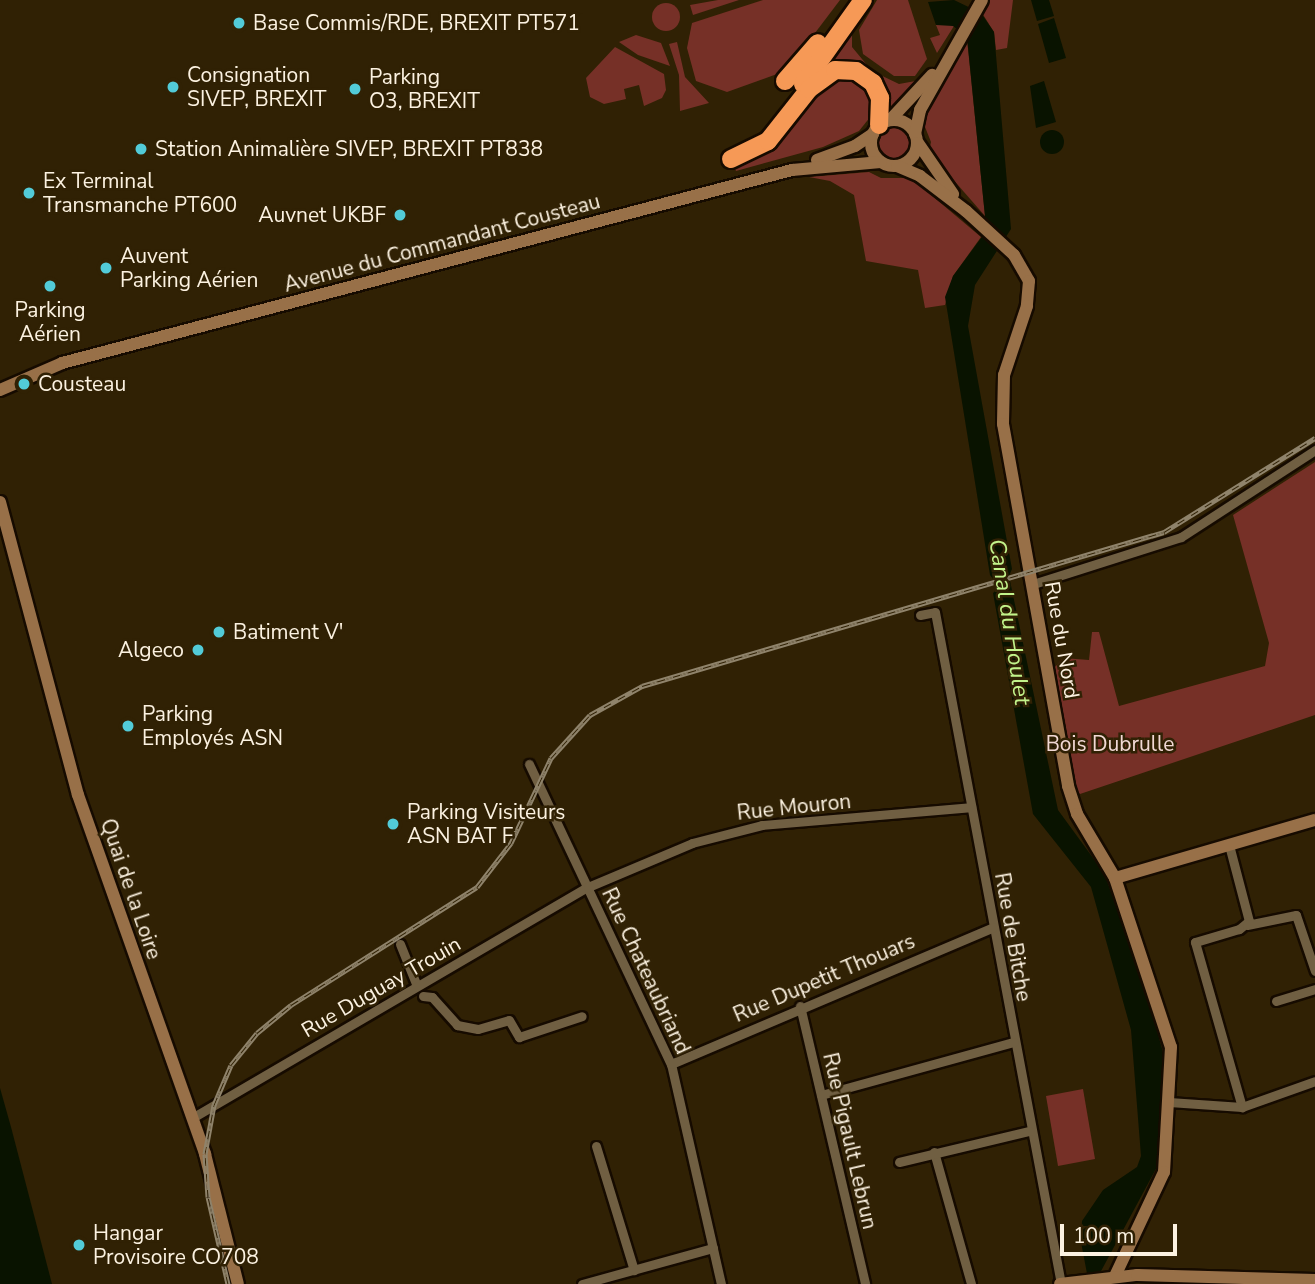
<!DOCTYPE html>
<meta charset="utf-8">
<style>
body{margin:0}
#map{position:relative;width:1315px;height:1284px;overflow:hidden;background:#302104;font-family:"Nunito Sans",sans-serif}
div>[style]{position:absolute}
.green>*{inset:0;background:#763027}
.round{border-radius:50%}
.water>*{inset:0;background:#091300}
.roads{filter:drop-shadow(2px 0 #160b00) drop-shadow(-2px 0 #160b00) drop-shadow(0 2px #160b00) drop-shadow(0 -2px #160b00)}
.street>*{height:9px;margin:-4.5px;padding:0 4.5px;transform-origin:4.5px;border-radius:4.5px;background:#705f42}
.secondary>*{height:12px;margin:-6px;padding:0 6px;transform-origin:6px;border-radius:6px;background:#987048}
.secondary>.ring{margin:-6px;padding:0;box-sizing:content-box;background:none;border:12px solid #987048;border-radius:50%}
.highway>*{height:18px;margin:-9px;padding:0 9px;transform-origin:9px;border-radius:9px;background:#f69956}
.rail>*{height:5px;margin-top:-2.5px;transform-origin:0;background:repeating-linear-gradient(90deg,#302104 0 8px,#8f836b 0 16px);box-sizing:border-box;border-block:2px solid #8f836b}
.dots>*{width:19px;height:19px;translate:-50% -50%;box-sizing:border-box;border:4px solid #302104;border-radius:50%}
span{translate:-50% -50%;white-space:nowrap;text-align:center;line-height:1.15;-webkit-text-stroke:5px #302104;paint-order:stroke}
.poi-label{font-size:21px;color:#fcf2e1}
.left{translate:0 -50%;text-align:left}
.right{translate:-100% -50%;text-align:right}
.street-label{font-size:21px;color:#fcf2e1}
.park-label{font-size:21px;color:#f2d9d5}
.water-label{font-size:23px;color:#c2f38b;font-style:italic}
.scale{position:absolute;left:1060px;top:1224px;width:117px;height:32px;box-sizing:border-box;border:4px solid #fcf2e1;border-top:0;padding-left:9px;font-size:21px;line-height:24px;white-space:nowrap;color:#fcf2e1;-webkit-text-stroke:5px #302104;paint-order:stroke}
</style>
<div id="map">
<div class="green">
<i style="clip-path:polygon(718px 0,739px 0,693px 15px,690px 5px)"></i>
<i style="clip-path:polygon(763px 0,840px 0,793px 62px,777px 74px,727px 92px,696px 81px,687px 48px,692px 23px)"></i>
<i style="clip-path:polygon(877px 0,908px 0,927px 59px,915px 76px,894px 76px,863px 54px,859px 30px)"></i>
<i style="clip-path:polygon(990px 0,1013px 0,1007px 48px,996px 50px,994px 32px,982px 13px)"></i>
<i class="round" style="left:652px;top:3px;width:28px;height:28px"></i>
<i style="clip-path:polygon(944px 23px,954px 26px,937px 53px,930px 38px,940px 35px,936px 25px)"></i>
<i style="clip-path:polygon(852px 26px,852px 47px,872px 71px,899px 84px,921px 80px,897px 106px,884px 106px,876px 79px,819px 72px)"></i>
<i style="clip-path:polygon(636px 35px,661px 43px,670px 66px,638px 55px,619px 42px)"></i>
<i style="clip-path:polygon(967px 39px,985px 216px,929px 152px,931px 142px,923px 122px)"></i>
<i style="clip-path:polygon(677px 42px,685px 77px,709px 103px,680px 111px,679px 75px,669px 44px)"></i>
<i style="clip-path:polygon(615px 47px,664px 74px,666px 90px,662px 98px,644px 106px,639px 85px,624px 89px,626px 99px,604px 104px,590px 97px,586px 78px)"></i>
<i style="clip-path:polygon(852px 73px,876px 98px,871px 116px,859px 131px,823px 147px,736px 171px,734px 166px,826px 78px)"></i>
<i class="round" style="left:878px;top:127px;width:32px;height:32px"></i>
<i style="clip-path:polygon(869px 172px,881px 178px,911px 178px,981px 237px,953px 276px,945px 305px,925px 308px,918px 270px,866px 261px,854px 195px,830px 181px,809px 177px)"></i>
<i style="clip-path:polygon(1315px 462px,1315px 715px,1080px 794px,1072px 786px,1055px 667px,1063px 658px,1089px 660px,1092px 632px,1099px 632px,1119px 706px,1265px 666px,1269px 643px,1233px 515px)"></i>
<i style="clip-path:polygon(1083px 1089px,1095px 1159px,1058px 1166px,1046px 1096px)"></i>
</div>
<div class="water">
<i style="clip-path:polygon(954px 0,981px 13px,994px 32px,1011px 229px,975px 285px,968px 326px,1012px 569px,1009px 576px,1058px 810px,1104px 873px,1142px 976px,1164px 1056px,1158px 1165px,1100px 1273px,1102px 1284px,1089px 1284px,1081px 1242px,1082px 1221px,1103px 1190px,1137px 1167px,1141px 1156px,1131px 1030px,1091px 887px,1033px 814px,993px 593px,999px 587px,990px 575px,945px 297px,953px 276px,984px 234px,985px 216px,967px 37px,953px 26px,936px 25px,928px 2px)"></i>
<i style="clip-path:polygon(1031px 0,1049px 0,1054px 16px,1037px 21px)"></i>
<i style="clip-path:polygon(1054px 18px,1066px 58px,1049px 63px,1038px 24px)"></i>
<i style="clip-path:polygon(1044px 81px,1056px 122px,1036px 128px,1030px 86px)"></i>
<i class="round" style="left:1040px;top:130px;width:24px;height:24px"></i>
<i style="clip-path:polygon(0 1088px,11px 1127px,52px 1284px,0 1284px)"></i>
</div>
<div class="roads">
<div class="street">
<i style="left:1033px;top:584px;width:155px;rotate:-17.6deg"></i>
<i style="left:1181px;top:537px;width:160px;rotate:-33deg"></i>
<i style="left:920px;top:615px;width:15px;rotate:-11deg"></i>
<i style="left:935px;top:612px;width:684px;rotate:79.38deg"></i>
<i style="left:529px;top:764px;width:332px;rotate:64.7deg"></i>
<i style="left:671px;top:1064px;width:226px;rotate:77.2deg"></i>
<i style="left:1229px;top:845px;width:79px;rotate:75.3deg"></i>
<i style="left:1249px;top:921px;width:13px;rotate:141deg"></i>
<i style="left:1239px;top:929px;width:46px;rotate:163.5deg"></i>
<i style="left:1195px;top:942px;width:172px;rotate:74.1deg"></i>
<i style="left:1247px;top:925px;width:50px;rotate:-11.5deg"></i>
<i style="left:1296px;top:915px;width:59px;rotate:71.3deg"></i>
<i style="left:400px;top:944px;width:45px;rotate:68deg"></i>
<i style="left:423px;top:996px;width:9px;rotate:6deg"></i>
<i style="left:432px;top:997px;width:38px;rotate:48deg"></i>
<i style="left:457px;top:1025px;width:21px;rotate:11deg"></i>
<i style="left:478px;top:1029px;width:32px;rotate:-16deg"></i>
<i style="left:509px;top:1020px;width:20px;rotate:60deg"></i>
<i style="left:519px;top:1037px;width:66px;rotate:-18.4deg"></i>
<i style="left:1276px;top:1001px;width:41px;rotate:-17.1deg"></i>
<i style="left:800px;top:1006px;width:285px;rotate:76.8deg"></i>
<i style="left:671px;top:1064px;width:350px;rotate:-23deg"></i>
<i style="left:821px;top:1095px;width:200px;rotate:-15.4deg"></i>
<i style="left:1169px;top:1102px;width:73px;rotate:3.9deg"></i>
<i style="left:1242px;top:1107px;width:77px;rotate:-19.6deg"></i>
<i style="left:192px;top:1118px;width:458px;rotate:-30.3deg"></i>
<i style="left:588px;top:887px;width:113px;rotate:-22.9deg"></i>
<i style="left:692px;top:843px;width:72px;rotate:-14.4deg"></i>
<i style="left:762px;top:825px;width:210px;rotate:-4.9deg"></i>
<i style="left:596px;top:1146px;width:130px;rotate:73deg"></i>
<i style="left:934px;top:1152px;width:137px;rotate:74.3deg"></i>
<i style="left:899px;top:1162px;width:134px;rotate:-13.4deg"></i>
<i style="left:582px;top:1284px;width:136px;rotate:-15.4deg"></i>
</div>
<div class="secondary">
<i class="ring" style="left:871px;top:120px;width:34px;height:34px"></i>
<i style="left:890px;top:120px;width:62px;rotate:-47deg"></i>
<i style="left:915px;top:134px;width:25px;rotate:-78deg"></i>
<i style="left:920px;top:110px;width:126px;rotate:-60.6deg"></i>
<i style="left:918px;top:143px;width:62px;rotate:55.5deg"></i>
<i style="left:817px;top:160px;width:40px;rotate:-20.2deg"></i>
<i style="left:855px;top:146px;width:22px;rotate:-34deg"></i>
<i style="left:897px;top:166px;width:25px;rotate:23deg"></i>
<i style="left:920px;top:176px;width:58px;rotate:37.3deg"></i>
<i style="left:966px;top:211px;width:65px;rotate:42.5deg"></i>
<i style="left:1014px;top:255px;width:30px;rotate:60deg"></i>
<i style="left:1029px;top:281px;width:25px;rotate:95deg"></i>
<i style="left:1027px;top:306px;width:73px;rotate:108.4deg"></i>
<i style="left:1004px;top:375px;width:49px;rotate:91.2deg"></i>
<i style="left:1003px;top:424px;width:368px;rotate:79.8deg"></i>
<i style="left:1068px;top:786px;width:29px;rotate:72deg"></i>
<i style="left:1077px;top:814px;width:74px;rotate:59.3deg"></i>
<i style="left:1115px;top:878px;width:178px;rotate:71.7deg"></i>
<i style="left:1171px;top:1047px;width:125px;rotate:93.2deg"></i>
<i style="left:1164px;top:1172px;width:115px;rotate:115.2deg"></i>
<i style="left:0;top:390px;width:68px;rotate:-23.5deg"></i>
<i style="left:62px;top:363px;width:755px;rotate:-14.81deg"></i>
<i style="left:792px;top:170px;width:89px;rotate:-5.1deg"></i>
<i style="left:0;top:502px;width:303px;rotate:75.1deg"></i>
<i style="left:78px;top:795px;width:381px;rotate:70.5deg"></i>
<i style="left:205px;top:1154px;width:134px;rotate:75.8deg"></i>
<i style="left:1115px;top:878px;width:208px;rotate:-16.2deg"></i>
<i style="left:1060px;top:1284px;width:78px;rotate:-6.7deg"></i>
<i style="left:1137px;top:1275px;width:178px;rotate:1.6deg"></i>
</div>
<div class="highway">
<i style="left:785px;top:81px;width:50px;rotate:-49deg"></i>
<i style="left:803px;top:84px;width:103px;rotate:-54.5deg"></i>
<i style="left:731px;top:159px;width:41px;rotate:-25.9deg"></i>
<i style="left:768px;top:141px;width:66px;rotate:-51.7deg"></i>
<i style="left:809px;top:89px;width:32px;rotate:-36deg"></i>
<i style="left:835px;top:70px;width:21px;rotate:3deg"></i>
<i style="left:856px;top:71px;width:21px;rotate:35deg"></i>
<i style="left:873px;top:83px;width:17px;rotate:65deg"></i>
<i style="left:880px;top:98px;width:27px;rotate:92deg"></i>
</div>
</div>
<div class="rail">
<i style="left:228px;top:1284px;width:89px;rotate:-102.9deg"></i>
<i style="left:208px;top:1197px;width:43px;rotate:-94deg"></i>
<i style="left:205px;top:1154px;width:50px;rotate:-79.6deg"></i>
<i style="left:214px;top:1105px;width:43px;rotate:-67deg"></i>
<i style="left:231px;top:1065px;width:41px;rotate:-50.9deg"></i>
<i style="left:257px;top:1033px;width:44px;rotate:-39.5deg"></i>
<i style="left:291px;top:1005px;width:220px;rotate:-32.4deg"></i>
<i style="left:477px;top:887px;width:56px;rotate:-52.3deg"></i>
<i style="left:511px;top:843px;width:94px;rotate:-64.8deg"></i>
<i style="left:551px;top:758px;width:58px;rotate:-47.8deg"></i>
<i style="left:590px;top:715px;width:60px;rotate:-29.1deg"></i>
<i style="left:642px;top:686px;width:544px;rotate:-16.44deg"></i>
<i style="left:1164px;top:532px;width:178px;rotate:-31.9deg"></i>
</div>
<div class="dots">
<i style="left:239px;top:23px;background:#52cbd8"></i>
<i style="left:173px;top:87px;background:#52cbd8"></i>
<i style="left:355px;top:89px;background:#52cbd8"></i>
<i style="left:141px;top:149px;background:#52cbd8"></i>
<i style="left:29px;top:193px;background:#52cbd8"></i>
<i style="left:400px;top:215px;background:#52cbd8"></i>
<i style="left:106px;top:268px;background:#52cbd8"></i>
<i style="left:50px;top:286px;background:#52cbd8"></i>
<i style="left:24px;top:384px;background:#52cbd8"></i>
<i style="left:219px;top:632px;background:#52cbd8"></i>
<i style="left:198px;top:650px;background:#52cbd8"></i>
<i style="left:128px;top:726px;background:#52cbd8"></i>
<i style="left:393px;top:824px;background:#52cbd8"></i>
<i style="left:79px;top:1245px;background:#52cbd8"></i>
</div>
<div class="poi-label">
<span class="left" style="left:253px;top:23px">Base Commis/RDE, BREXIT PT571</span>
<span class="left" style="left:187px;top:87px">Consignation<br>SIVEP, BREXIT</span>
<span class="left" style="left:369px;top:89px">Parking<br>O3, BREXIT</span>
<span class="left" style="left:155px;top:149px">Station Animalière SIVEP, BREXIT PT838</span>
<span class="left" style="left:43px;top:193px">Ex Terminal<br>Transmanche PT600</span>
<span class="right" style="left:386px;top:215px">Auvnet UKBF</span>
<span class="left" style="left:120px;top:268px">Auvent<br>Parking Aérien</span>
<span style="left:50px;top:322px">Parking<br>Aérien</span>
<span class="left" style="left:38px;top:384px">Cousteau</span>
<span class="left" style="left:233px;top:632px">Batiment V'</span>
<span class="right" style="left:184px;top:650px">Algeco</span>
<span class="left" style="left:142px;top:726px">Parking<br>Employés ASN</span>
<span class="left" style="left:407px;top:824px">Parking Visiteurs<br>ASN BAT F</span>
<span class="left" style="left:93px;top:1245px">Hangar<br>Provisoire CO708</span>
</div>
<div class="street-label">
<span style="left:442px;top:243px;rotate:-15deg">Avenue du Commandant Cousteau</span>
<span style="left:1062px;top:640px;rotate:80deg">Rue du Nord</span>
<span style="left:794px;top:807px;rotate:-6deg">Rue Mouron</span>
<span style="left:131px;top:889px;rotate:71deg">Quai de la Loire</span>
<span style="left:1013px;top:937px;rotate:80deg">Rue de Bitche</span>
<span style="left:646px;top:971px;rotate:65deg">Rue Chateaubriand</span>
<span style="left:824px;top:978px;rotate:-23deg">Rue Dupetit Thouars</span>
<span style="left:381px;top:987px;rotate:-30deg">Rue Duguay Trouin</span>
<span style="left:850px;top:1141px;rotate:77deg">Rue Pigault Lebrun</span>
</div>
<div class="park-label">
<span style="left:1110px;top:744px">Bois Dubrulle</span>
</div>
<div class="water-label">
<span style="left:1009px;top:622px;rotate:81deg">Canal du Houlet</span>
</div>
<div class="scale">100 m</div>
</div>
